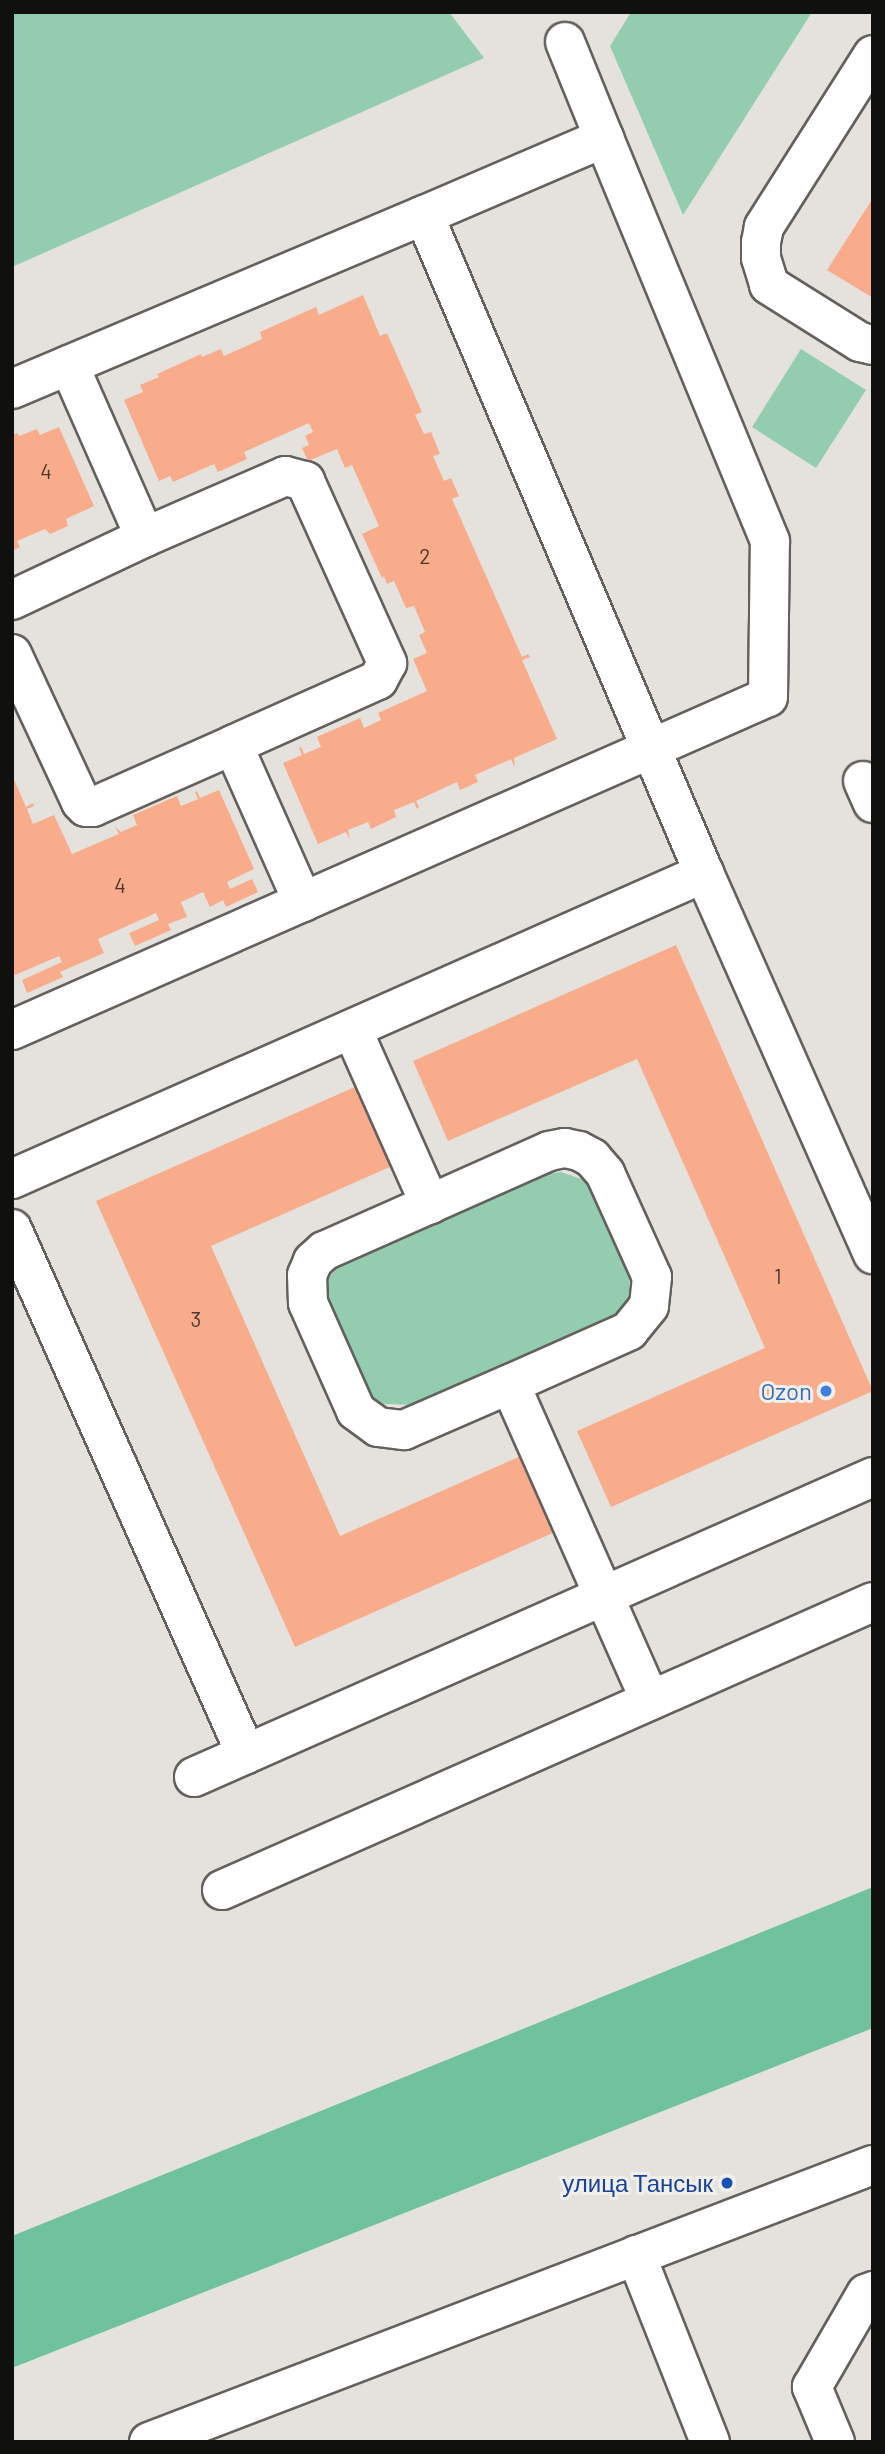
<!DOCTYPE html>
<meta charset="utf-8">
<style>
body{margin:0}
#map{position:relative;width:885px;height:2454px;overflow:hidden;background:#e5e2de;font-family:Barlow,sans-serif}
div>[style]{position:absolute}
.green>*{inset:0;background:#93ccaf}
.forest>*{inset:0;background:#6fc29b}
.building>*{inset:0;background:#f8ac8b}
.roads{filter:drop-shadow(2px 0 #63605d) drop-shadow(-2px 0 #63605d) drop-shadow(0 2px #63605d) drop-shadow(0 -2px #63605d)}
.minor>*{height:38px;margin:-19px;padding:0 19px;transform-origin:19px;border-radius:19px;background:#fff}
.dots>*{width:19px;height:19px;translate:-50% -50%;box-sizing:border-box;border:4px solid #f2efeb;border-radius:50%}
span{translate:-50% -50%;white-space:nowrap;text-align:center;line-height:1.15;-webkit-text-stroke:6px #f2efeb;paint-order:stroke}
.number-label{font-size:21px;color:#4a372d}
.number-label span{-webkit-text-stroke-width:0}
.shop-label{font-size:24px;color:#366cbe}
.right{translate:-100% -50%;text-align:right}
.transit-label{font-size:24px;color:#164399}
.frame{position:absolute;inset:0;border:14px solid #10100e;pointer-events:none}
</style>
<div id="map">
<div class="green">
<i style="clip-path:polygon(12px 12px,449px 12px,484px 58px,12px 267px)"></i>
<i style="clip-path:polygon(631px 12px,812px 12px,683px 215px,610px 46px)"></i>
<i style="clip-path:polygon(801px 349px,866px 390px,816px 468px,752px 427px)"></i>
<i style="clip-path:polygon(561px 1172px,587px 1181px,598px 1193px,630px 1267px,629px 1297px,621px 1310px,611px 1318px,414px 1405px,384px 1404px,372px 1397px,361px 1386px,328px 1312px,325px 1292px,328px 1279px,337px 1268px,547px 1174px)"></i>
</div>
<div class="forest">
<i style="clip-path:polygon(873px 1887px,873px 2028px,12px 2368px,12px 2236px)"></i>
</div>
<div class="building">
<i style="clip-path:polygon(873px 198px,873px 298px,827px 270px)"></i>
<i style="clip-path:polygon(363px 295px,380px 336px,387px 333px,422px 412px,415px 415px,424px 434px,431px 432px,440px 454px,433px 456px,444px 481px,451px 478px,459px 496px,452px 499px,522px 657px,528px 654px,530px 657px,522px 660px,557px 739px,514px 758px,515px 768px,511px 759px,475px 775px,478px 782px,460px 790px,457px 782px,416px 801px,419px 807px,417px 809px,414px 802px,394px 810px,396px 817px,371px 829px,368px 822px,348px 830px,350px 840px,346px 832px,318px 844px,283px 763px,302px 755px,299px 748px,301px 747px,304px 754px,321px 747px,317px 737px,360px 718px,364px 728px,381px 720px,378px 713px,427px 691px,413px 659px,427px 653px,419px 635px,425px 632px,414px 606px,406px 608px,394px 581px,387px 584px,384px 576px,382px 578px,362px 534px,379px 526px,352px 465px,345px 468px,337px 449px,308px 461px,302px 448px,309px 445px,305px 436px,313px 432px,309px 423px,244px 452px,247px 459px,218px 472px,214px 464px,173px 482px,170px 476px,159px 481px,124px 400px,143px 392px,140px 385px,159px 377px,157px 374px,201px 354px,202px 357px,221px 349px,224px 356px,262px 339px,260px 332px,316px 307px,319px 315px)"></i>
<i style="clip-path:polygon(59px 427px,94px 506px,66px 519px,68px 526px,50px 534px,45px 529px,17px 541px,20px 547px,12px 551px,12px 435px,17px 433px,19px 436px,37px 429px,40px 435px)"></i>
<i style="clip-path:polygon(12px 775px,26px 807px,33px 803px,34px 806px,27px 809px,33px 824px,54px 815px,72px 854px,119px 834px,115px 827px,121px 832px,137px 825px,133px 815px,177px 796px,181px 806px,198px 799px,195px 792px,197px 791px,200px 798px,219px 790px,254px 869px,227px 882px,230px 889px,252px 879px,258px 892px,226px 907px,223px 900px,210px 907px,203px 892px,181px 902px,187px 917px,168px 924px,171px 930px,135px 946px,129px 933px,159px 920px,156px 913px,98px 939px,104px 953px,60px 972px,63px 977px,27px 993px,22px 980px,62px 962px,59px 956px,15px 975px,12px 970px)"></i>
<i style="clip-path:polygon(676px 945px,873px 1391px,611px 1507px,577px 1431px,765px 1348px,701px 1203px,637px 1059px,448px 1141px,413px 1061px)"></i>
<i style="clip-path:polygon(357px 1086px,392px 1166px,211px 1246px,340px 1536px,521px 1456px,555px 1532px,295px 1647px,96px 1201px)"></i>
</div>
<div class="roads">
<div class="minor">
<i style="left:565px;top:42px;width:104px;rotate:67.9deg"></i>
<i style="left:873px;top:55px;width:204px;rotate:122.4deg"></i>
<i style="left:764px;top:227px;width:15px;rotate:101deg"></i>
<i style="left:761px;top:242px;width:16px;rotate:90deg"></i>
<i style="left:761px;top:258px;width:28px;rotate:73deg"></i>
<i style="left:769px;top:285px;width:107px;rotate:32.1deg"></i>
<i style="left:860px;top:342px;width:13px;rotate:13deg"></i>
<i style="left:69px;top:365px;width:188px;rotate:66.2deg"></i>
<i style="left:145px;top:537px;width:153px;rotate:-23.5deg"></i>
<i style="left:285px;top:476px;width:21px;rotate:14deg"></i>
<i style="left:305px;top:481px;width:200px;rotate:65.7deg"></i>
<i style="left:387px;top:663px;width:19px;rotate:118deg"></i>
<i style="left:378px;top:680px;width:159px;rotate:155.9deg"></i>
<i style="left:233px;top:745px;width:172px;rotate:66deg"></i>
<i style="left:12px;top:389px;width:447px;rotate:-22.9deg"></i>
<i style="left:424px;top:215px;width:715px;rotate:66.95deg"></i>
<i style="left:704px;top:873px;width:417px;rotate:66.1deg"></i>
<i style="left:12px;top:600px;width:147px;rotate:-25.3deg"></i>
<i style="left:12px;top:654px;width:163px;rotate:65deg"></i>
<i style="left:81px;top:802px;width:7px;rotate:45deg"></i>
<i style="left:86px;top:807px;width:7px"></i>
<i style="left:93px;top:807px;width:153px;rotate:-23.9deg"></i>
<i style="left:863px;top:781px;width:24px;rotate:66deg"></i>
<i style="left:352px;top:1029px;width:192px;rotate:66deg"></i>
<i style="left:430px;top:1204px;width:130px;rotate:-24deg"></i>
<i style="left:549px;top:1151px;width:16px;rotate:-11deg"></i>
<i style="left:565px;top:1148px;width:14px;rotate:12deg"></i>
<i style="left:579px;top:1151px;width:15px;rotate:28deg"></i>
<i style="left:592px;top:1158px;width:20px;rotate:49deg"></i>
<i style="left:605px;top:1173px;width:114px;rotate:65.7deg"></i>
<i style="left:652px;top:1277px;width:29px;rotate:96deg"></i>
<i style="left:649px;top:1306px;width:32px;rotate:129deg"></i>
<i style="left:629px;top:1331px;width:130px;rotate:156deg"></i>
<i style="left:510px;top:1384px;width:346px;rotate:66.1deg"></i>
<i style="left:12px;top:1030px;width:826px;rotate:-23.77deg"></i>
<i style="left:768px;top:697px;width:156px;rotate:-89.3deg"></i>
<i style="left:770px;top:541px;width:436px;rotate:-112.4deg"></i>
<i style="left:604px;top:138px;width:196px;rotate:156.8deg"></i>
<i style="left:12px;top:1179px;width:757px;rotate:-23.85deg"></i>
<i style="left:430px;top:1204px;width:116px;rotate:156.1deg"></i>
<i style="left:324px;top:1251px;width:15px;rotate:138deg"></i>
<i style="left:313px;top:1261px;width:15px;rotate:113deg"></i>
<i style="left:307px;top:1275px;width:28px;rotate:88deg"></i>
<i style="left:308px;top:1303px;width:118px;rotate:66deg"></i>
<i style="left:356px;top:1411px;width:27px;rotate:36deg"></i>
<i style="left:378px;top:1427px;width:26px;rotate:7deg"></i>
<i style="left:404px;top:1430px;width:116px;rotate:-23.5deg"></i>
<i style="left:12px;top:1229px;width:575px;rotate:65.98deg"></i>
<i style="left:194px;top:1777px;width:742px;rotate:-23.84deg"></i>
<i style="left:222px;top:1890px;width:712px;rotate:-23.86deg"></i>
<i style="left:636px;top:2255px;width:201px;rotate:68.4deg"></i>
<i style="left:149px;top:2442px;width:775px;rotate:-20.94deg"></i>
<i style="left:835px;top:2442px;width:60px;rotate:-112.7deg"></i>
<i style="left:812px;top:2387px;width:108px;rotate:-59.9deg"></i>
<i style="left:866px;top:2294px;width:8px;rotate:-23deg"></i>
</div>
</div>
<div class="dots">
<i style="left:826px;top:1391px;background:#3f7fe0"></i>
<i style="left:727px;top:2183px;background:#1a4fb4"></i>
</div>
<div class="number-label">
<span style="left:46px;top:471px">4</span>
<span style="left:425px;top:556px">2</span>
<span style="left:120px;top:885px">4</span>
<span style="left:778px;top:1276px">1</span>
<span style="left:196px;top:1319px">3</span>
</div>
<div class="shop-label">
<span class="right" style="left:812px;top:1391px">Ozon</span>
</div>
<div class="transit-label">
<span class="right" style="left:713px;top:2183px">улица Тансык</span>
</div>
<div class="frame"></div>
</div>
